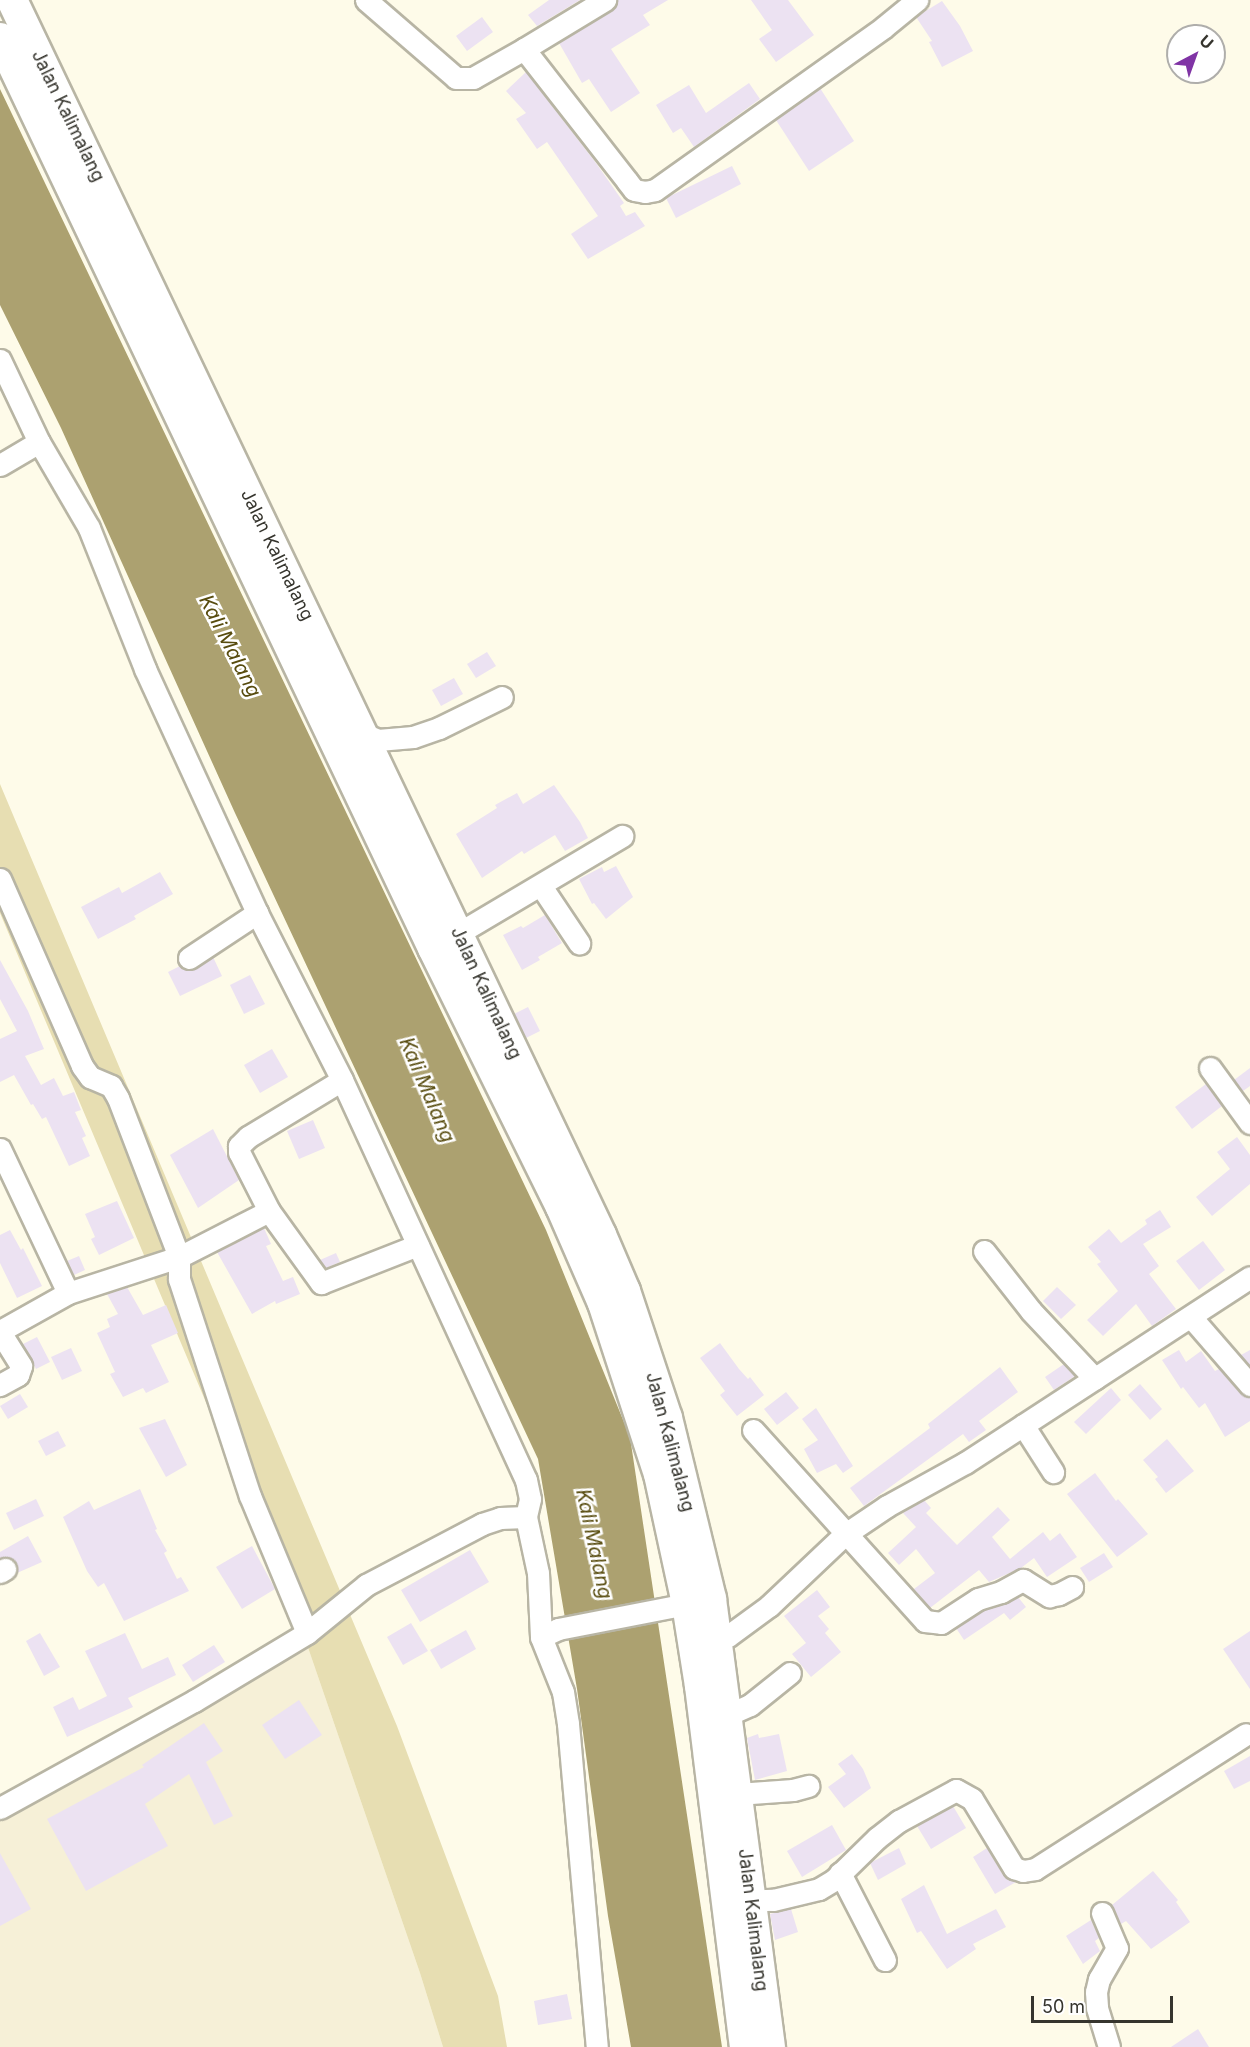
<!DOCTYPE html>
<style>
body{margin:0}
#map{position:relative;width:1250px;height:2047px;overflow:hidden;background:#fefbe9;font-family:Inter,sans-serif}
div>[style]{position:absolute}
.built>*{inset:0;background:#f6f0d7}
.green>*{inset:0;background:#e7deb2}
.water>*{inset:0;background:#aca170}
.building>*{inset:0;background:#ece2f2}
.roads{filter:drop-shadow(2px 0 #b8b5a4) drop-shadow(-2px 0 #b8b5a4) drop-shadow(0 2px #b8b5a4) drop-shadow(0 -2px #b8b5a4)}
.minor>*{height:21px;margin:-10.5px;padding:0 10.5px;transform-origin:10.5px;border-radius:10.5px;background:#fff}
.secondary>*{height:30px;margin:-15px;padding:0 15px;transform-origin:15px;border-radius:15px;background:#fff}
span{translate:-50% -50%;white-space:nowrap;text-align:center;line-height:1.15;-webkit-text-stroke:5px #fff;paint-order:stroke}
.street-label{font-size:18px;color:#36352e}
.water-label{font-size:20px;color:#584c0f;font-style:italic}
.north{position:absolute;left:1166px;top:24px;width:60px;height:60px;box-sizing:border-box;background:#fff;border:2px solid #afaeab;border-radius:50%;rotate:41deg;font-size:16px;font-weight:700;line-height:24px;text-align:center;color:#36352e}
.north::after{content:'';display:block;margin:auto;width:21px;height:27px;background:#8034a5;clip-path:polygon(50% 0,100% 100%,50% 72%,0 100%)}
.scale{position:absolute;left:1031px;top:1996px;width:142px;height:27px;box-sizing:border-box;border:3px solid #36352e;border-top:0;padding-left:8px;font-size:18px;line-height:21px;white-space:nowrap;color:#36352e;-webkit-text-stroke:4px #fff;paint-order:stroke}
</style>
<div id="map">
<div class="built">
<i style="clip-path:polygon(303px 1633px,420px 1973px,443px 2047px,0 2047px,0 1804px)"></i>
</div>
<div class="green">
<i style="clip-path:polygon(0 784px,397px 1726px,498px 1996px,507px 2047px,443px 2047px,420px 1973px,303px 1633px,0 913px)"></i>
</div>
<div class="water">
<i style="clip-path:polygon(0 89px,546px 1230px,630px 1437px,722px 2047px,631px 2047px,608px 1916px,577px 1689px,538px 1459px,235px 813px,61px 428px,0 305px)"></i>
</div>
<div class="building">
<i style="clip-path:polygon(549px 0,580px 0,537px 26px,528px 15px)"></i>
<i style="clip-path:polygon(618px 0,668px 0,643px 15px,650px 25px,611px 49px,640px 93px,611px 112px,589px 79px,582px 83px,559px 43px,612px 11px)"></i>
<i style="clip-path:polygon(751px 0,788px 0,814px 35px,776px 62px,759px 39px,772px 30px)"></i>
<i style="clip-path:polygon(942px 1px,960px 26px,973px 51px,942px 67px,929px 42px,932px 41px,916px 17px)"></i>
<i style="clip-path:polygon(482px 17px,493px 32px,467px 51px,456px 36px)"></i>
<i style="clip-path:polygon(526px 72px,596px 163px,624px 203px,620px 206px,626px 216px,635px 212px,645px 226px,588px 259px,571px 234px,598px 216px,547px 142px,537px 149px,516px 119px,526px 113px,506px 91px)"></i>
<i style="clip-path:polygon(749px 83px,760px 99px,694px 147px,681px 128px,673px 133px,656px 105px,689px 85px,706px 113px)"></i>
<i style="clip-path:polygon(820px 88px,854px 141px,809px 171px,776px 120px)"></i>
<i style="clip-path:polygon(732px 166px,741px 184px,676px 218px,666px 198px)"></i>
<i style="clip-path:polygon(487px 652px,496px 666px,476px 678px,467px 664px)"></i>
<i style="clip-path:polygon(454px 678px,463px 694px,441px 706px,432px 690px)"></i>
<i style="clip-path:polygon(554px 785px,580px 822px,588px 838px,565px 851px,555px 835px,524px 854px,522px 851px,482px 878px,456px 834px,497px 808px,495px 805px,517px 793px,523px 804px)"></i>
<i style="clip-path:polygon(616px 866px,633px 897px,606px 919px,594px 903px,592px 904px,579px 879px,602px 867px,604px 872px)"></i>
<i style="clip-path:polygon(160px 872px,173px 894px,134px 916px,136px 919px,98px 939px,81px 907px,119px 887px,122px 893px)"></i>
<i style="clip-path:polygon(545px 915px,562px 943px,538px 957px,540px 960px,522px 970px,503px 935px,521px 926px,523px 928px)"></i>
<i style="clip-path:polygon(213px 957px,222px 976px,180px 996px,168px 972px,180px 966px,190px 971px)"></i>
<i style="clip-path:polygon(0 960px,28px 1011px,44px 1049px,25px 1056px,41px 1085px,54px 1078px,63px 1096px,74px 1092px,81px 1110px,75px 1112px,86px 1136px,82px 1138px,90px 1156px,69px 1166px,46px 1117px,42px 1119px,33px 1104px,31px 1105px,14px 1075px,0 1082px,0 1039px,17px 1031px,0 999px)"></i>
<i style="clip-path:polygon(250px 975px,265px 1004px,244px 1014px,230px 985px)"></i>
<i style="clip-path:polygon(528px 1007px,540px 1031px,526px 1038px,514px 1014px)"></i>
<i style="clip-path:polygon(272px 1049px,288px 1077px,260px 1093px,244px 1065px)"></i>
<i style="clip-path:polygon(1250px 1068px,1250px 1086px,1243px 1091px,1234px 1080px)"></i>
<i style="clip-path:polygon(1206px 1084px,1222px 1106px,1192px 1129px,1175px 1107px)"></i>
<i style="clip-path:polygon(313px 1120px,325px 1148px,299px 1159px,287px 1131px)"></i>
<i style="clip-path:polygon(213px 1129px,239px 1180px,198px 1208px,170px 1155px)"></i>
<i style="clip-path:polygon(1237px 1137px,1250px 1155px,1250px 1184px,1212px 1216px,1196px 1197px,1230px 1169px,1217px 1152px)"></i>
<i style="clip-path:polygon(117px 1201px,134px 1238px,99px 1255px,91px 1239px,95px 1237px,85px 1214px)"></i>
<i style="clip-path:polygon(1160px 1210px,1171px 1227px,1143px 1244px,1159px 1266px,1149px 1274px,1176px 1309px,1152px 1326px,1136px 1304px,1103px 1336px,1087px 1320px,1118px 1291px,1097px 1264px,1101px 1262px,1088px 1247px,1109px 1229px,1121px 1243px,1147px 1224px,1145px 1220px)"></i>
<i style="clip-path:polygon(264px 1228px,271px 1244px,266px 1246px,283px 1281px,293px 1277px,300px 1294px,276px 1304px,275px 1301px,252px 1314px,217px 1252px)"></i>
<i style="clip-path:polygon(10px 1230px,21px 1250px,23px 1248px,42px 1286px,17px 1298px,0 1263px,0 1235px)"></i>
<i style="clip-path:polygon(1203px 1241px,1225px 1270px,1199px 1290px,1176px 1261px)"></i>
<i style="clip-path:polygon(336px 1253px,340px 1262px,326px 1268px,320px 1260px)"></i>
<i style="clip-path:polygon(79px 1256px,85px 1270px,74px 1275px,67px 1261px)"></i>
<i style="clip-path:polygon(127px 1287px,143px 1315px,166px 1305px,178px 1333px,151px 1345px,169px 1382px,146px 1393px,143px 1388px,123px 1397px,110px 1374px,115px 1372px,97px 1333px,110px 1327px,107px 1319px,118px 1314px,107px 1294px)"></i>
<i style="clip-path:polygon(1057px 1287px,1076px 1305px,1061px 1319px,1043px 1301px)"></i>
<i style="clip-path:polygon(37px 1337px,50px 1362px,36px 1369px,23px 1344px)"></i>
<i style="clip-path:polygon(720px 1343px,739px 1369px,748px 1379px,750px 1377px,764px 1395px,737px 1416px,720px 1395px,725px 1391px,700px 1358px)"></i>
<i style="clip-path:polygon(71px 1348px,82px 1371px,62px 1380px,51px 1357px)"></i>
<i style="clip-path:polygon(1179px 1350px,1186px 1362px,1201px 1351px,1215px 1371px,1219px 1369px,1240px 1393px,1250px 1397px,1250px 1421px,1225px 1437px,1205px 1403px,1199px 1408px,1183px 1387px,1181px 1389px,1162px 1360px)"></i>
<i style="clip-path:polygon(1250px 1350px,1250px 1366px,1241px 1355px)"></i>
<i style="clip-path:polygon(1064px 1364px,1075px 1376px,1054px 1390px,1045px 1377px)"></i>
<i style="clip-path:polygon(1000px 1367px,1018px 1392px,979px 1421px,986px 1430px,969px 1442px,963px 1434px,864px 1506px,850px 1488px,930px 1428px,928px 1424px)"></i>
<i style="clip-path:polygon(1140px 1384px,1162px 1409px,1150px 1420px,1128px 1395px)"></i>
<i style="clip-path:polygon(1111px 1388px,1121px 1400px,1086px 1434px,1074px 1422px)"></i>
<i style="clip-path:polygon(786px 1392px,799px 1408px,777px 1425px,764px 1409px)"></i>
<i style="clip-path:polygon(20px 1394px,28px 1407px,8px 1419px,0 1406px)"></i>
<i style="clip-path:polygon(816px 1408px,853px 1466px,843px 1473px,836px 1464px,817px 1473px,804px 1449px,818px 1440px,802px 1419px)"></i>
<i style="clip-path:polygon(165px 1419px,187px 1465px,166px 1477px,139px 1428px)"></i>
<i style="clip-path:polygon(58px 1431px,66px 1446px,46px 1456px,38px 1441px)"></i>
<i style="clip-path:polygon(1167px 1439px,1194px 1471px,1166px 1493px,1155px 1479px,1158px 1477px,1143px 1460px)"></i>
<i style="clip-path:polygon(1095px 1473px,1116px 1501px,1118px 1499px,1148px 1534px,1117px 1557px,1067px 1494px)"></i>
<i style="clip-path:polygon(140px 1489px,157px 1529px,155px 1530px,167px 1551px,164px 1553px,177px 1579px,181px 1577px,189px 1591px,124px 1621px,104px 1583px,98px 1587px,87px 1571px,63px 1517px,89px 1501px,94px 1510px)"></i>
<i style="clip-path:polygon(36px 1499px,44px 1516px,14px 1530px,6px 1513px)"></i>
<i style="clip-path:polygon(924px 1500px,931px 1508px,926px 1513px,957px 1545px,998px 1507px,1010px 1520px,992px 1537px,1010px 1559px,1043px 1532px,1050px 1541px,1060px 1533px,1077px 1557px,1047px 1577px,1034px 1558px,1021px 1568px,989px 1582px,979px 1570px,930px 1608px,914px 1589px,935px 1573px,916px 1549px,899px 1565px,888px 1553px,916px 1527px,903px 1513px)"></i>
<i style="clip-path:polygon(28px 1536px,42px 1562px,17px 1573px,16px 1562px,11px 1558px,0 1558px,0 1552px)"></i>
<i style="clip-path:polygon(252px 1546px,275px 1589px,242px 1609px,216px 1567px)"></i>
<i style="clip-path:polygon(470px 1550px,489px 1582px,420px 1622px,401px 1590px)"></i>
<i style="clip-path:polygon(1104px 1553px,1113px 1567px,1089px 1582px,1080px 1568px)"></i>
<i style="clip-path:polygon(817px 1590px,830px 1607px,818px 1616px,829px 1629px,825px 1633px,841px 1652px,811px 1677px,792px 1654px,806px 1643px,784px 1616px)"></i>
<i style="clip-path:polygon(1018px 1597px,1026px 1607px,1010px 1620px,1004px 1613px,964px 1640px,956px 1628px,983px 1611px)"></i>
<i style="clip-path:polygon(411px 1623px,428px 1651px,403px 1665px,387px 1637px)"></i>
<i style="clip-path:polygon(466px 1630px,476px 1649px,441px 1669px,430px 1650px)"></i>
<i style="clip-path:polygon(1250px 1631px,1250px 1689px,1223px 1649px)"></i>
<i style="clip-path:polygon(40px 1633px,60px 1667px,44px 1676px,26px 1641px)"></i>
<i style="clip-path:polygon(125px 1633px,142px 1669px,168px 1657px,176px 1675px,128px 1698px,133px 1707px,67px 1737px,53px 1707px,73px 1697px,79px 1710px,107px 1696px,85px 1651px)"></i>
<i style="clip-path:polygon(214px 1645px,225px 1662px,193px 1682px,182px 1665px)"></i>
<i style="clip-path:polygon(299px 1700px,322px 1735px,285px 1759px,262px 1725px)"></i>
<i style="clip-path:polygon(204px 1723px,223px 1751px,206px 1762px,233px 1816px,214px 1825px,189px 1774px,145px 1804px,168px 1846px,86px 1891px,47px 1819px,144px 1767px,142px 1765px)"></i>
<i style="clip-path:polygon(758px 1734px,759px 1738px,779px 1734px,787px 1771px,755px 1780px,747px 1738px)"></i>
<i style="clip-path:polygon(852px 1754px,863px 1769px,871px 1788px,844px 1808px,828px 1787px,846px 1774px,838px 1764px)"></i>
<i style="clip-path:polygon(1250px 1756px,1250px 1781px,1234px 1789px,1224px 1771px)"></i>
<i style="clip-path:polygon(953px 1806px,966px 1828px,931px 1849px,917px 1826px)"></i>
<i style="clip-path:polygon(832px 1825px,846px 1850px,802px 1877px,787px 1851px)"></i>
<i style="clip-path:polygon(899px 1848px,906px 1864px,878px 1880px,870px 1863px)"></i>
<i style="clip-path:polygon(987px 1848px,1003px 1875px,1016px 1882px,995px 1894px,973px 1857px)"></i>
<i style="clip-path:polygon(0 1853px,31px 1909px,0 1926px)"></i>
<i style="clip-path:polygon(1153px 1871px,1178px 1900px,1176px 1902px,1190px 1922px,1151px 1949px,1126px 1921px,1121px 1924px,1112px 1905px)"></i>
<i style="clip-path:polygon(924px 1885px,947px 1934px,996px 1909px,1006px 1927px,973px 1944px,976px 1949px,947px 1969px,921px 1931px,917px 1933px,901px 1899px)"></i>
<i style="clip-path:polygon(791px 1909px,798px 1932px,775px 1940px,770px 1914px)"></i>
<i style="clip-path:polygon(1091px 1920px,1099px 1938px,1095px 1941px,1100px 1951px,1083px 1964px,1066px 1936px)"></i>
<i style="clip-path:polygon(567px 1994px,572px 2019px,538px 2025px,534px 2001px)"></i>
<i style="clip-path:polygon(1198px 2029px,1209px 2047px,1171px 2047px)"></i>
</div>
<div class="roads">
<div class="minor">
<i style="left:366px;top:0;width:119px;rotate:40.9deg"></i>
<i style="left:456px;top:78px;width:17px"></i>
<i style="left:473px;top:78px;width:59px;rotate:-29.6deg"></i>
<i style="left:524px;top:49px;width:167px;rotate:52deg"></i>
<i style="left:627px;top:181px;width:11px;rotate:52deg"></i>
<i style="left:634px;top:190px;width:11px;rotate:10deg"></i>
<i style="left:645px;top:192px;width:10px;rotate:-11deg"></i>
<i style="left:655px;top:190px;width:281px;rotate:-35.4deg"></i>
<i style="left:884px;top:27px;width:43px;rotate:-39.3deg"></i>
<i style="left:524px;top:49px;width:95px;rotate:-31.2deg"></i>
<i style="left:0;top:360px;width:91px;rotate:64.6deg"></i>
<i style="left:39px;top:442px;width:99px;rotate:59.8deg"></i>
<i style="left:89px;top:528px;width:152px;rotate:68.3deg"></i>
<i style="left:145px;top:669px;width:268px;rotate:65.3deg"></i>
<i style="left:257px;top:913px;width:187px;rotate:63deg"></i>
<i style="left:342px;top:1080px;width:440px;rotate:65.3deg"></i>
<i style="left:526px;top:1480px;width:19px;rotate:78deg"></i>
<i style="left:530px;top:1499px;width:18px;rotate:103deg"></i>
<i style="left:526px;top:1517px;width:57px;rotate:77.9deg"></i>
<i style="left:538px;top:1573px;width:64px;rotate:87.3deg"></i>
<i style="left:541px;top:1637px;width:59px;rotate:68.2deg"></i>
<i style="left:563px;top:1692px;width:32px;rotate:81deg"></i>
<i style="left:568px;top:1724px;width:324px;rotate:84.9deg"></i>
<i style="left:0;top:465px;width:45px;rotate:-30.5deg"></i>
<i style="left:356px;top:736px;width:7px;rotate:-27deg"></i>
<i style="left:362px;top:733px;width:17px;rotate:24deg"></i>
<i style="left:378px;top:740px;width:35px;rotate:-5deg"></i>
<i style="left:413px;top:737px;width:28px;rotate:-19deg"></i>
<i style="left:439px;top:728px;width:70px;rotate:-26.2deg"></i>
<i style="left:0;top:879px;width:204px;rotate:66.3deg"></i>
<i style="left:82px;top:1066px;width:14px;rotate:54deg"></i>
<i style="left:90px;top:1077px;width:23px;rotate:23deg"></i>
<i style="left:111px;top:1086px;width:14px;rotate:60deg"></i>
<i style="left:118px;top:1098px;width:170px;rotate:69deg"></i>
<i style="left:179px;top:1257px;width:22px;rotate:90deg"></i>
<i style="left:179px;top:1279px;width:228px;rotate:71.9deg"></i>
<i style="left:250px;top:1496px;width:148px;rotate:67.4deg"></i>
<i style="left:541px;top:886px;width:69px;rotate:56.3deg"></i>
<i style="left:447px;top:940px;width:204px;rotate:-30.7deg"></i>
<i style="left:189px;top:958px;width:82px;rotate:-33.5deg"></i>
<i style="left:1210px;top:1068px;width:68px;rotate:54deg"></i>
<i style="left:342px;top:1080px;width:110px;rotate:148.8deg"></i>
<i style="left:248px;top:1137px;width:13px;rotate:135deg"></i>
<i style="left:239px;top:1146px;width:6px;rotate:90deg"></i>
<i style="left:239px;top:1152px;width:66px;rotate:63deg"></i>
<i style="left:269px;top:1211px;width:89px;rotate:54.2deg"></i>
<i style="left:321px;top:1283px;width:104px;rotate:-21.4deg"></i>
<i style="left:0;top:1149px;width:159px;rotate:64.7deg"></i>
<i style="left:68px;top:1293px;width:78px;rotate:150.8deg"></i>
<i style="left:984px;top:1251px;width:76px;rotate:51.9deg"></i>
<i style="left:1031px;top:1311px;width:93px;rotate:46.7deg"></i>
<i style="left:68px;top:1293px;width:117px;rotate:-18deg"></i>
<i style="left:179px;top:1257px;width:101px;rotate:-27.1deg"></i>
<i style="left:1191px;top:1317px;width:90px;rotate:49.1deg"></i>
<i style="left:0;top:1332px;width:40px;rotate:58deg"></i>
<i style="left:21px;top:1366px;width:9px;rotate:108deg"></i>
<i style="left:18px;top:1375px;width:21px;rotate:151deg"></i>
<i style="left:1023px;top:1425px;width:56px;rotate:57.4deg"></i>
<i style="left:753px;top:1430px;width:257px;rotate:48deg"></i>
<i style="left:925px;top:1621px;width:16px;rotate:7deg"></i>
<i style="left:941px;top:1623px;width:44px;rotate:-33deg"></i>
<i style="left:978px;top:1599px;width:24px;rotate:-17deg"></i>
<i style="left:1001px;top:1592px;width:25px;rotate:-29deg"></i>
<i style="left:1023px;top:1580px;width:31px;rotate:32deg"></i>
<i style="left:1049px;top:1596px;width:10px;rotate:-11deg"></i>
<i style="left:1059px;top:1594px;width:15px;rotate:-28deg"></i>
<i style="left:0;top:1572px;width:6px;rotate:-31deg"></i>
<i style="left:541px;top:1637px;width:19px;rotate:-25deg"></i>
<i style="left:558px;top:1629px;width:131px;rotate:-11deg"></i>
<i style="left:705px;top:1642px;width:24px;rotate:-15deg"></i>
<i style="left:728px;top:1636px;width:51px;rotate:-36.2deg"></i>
<i style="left:769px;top:1606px;width:103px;rotate:-43.4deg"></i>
<i style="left:844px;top:1535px;width:52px;rotate:-34deg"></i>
<i style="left:887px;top:1506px;width:89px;rotate:-28.9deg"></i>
<i style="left:965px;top:1463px;width:340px;rotate:-33.1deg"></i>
<i style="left:714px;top:1721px;width:39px;rotate:-24deg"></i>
<i style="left:750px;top:1705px;width:51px;rotate:-38.7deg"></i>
<i style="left:723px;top:1795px;width:70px;rotate:-4.1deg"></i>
<i style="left:793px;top:1790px;width:16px;rotate:-15deg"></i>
<i style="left:0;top:1808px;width:222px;rotate:-28.9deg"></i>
<i style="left:194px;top:1701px;width:132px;rotate:-31deg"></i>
<i style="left:307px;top:1633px;width:76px;rotate:-39.1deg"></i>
<i style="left:366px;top:1585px;width:131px;rotate:-27.7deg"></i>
<i style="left:482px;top:1524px;width:19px;rotate:-18deg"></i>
<i style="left:500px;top:1518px;width:26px;rotate:-2deg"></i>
<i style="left:840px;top:1873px;width:98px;rotate:62.7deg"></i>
<i style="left:739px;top:1901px;width:34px;rotate:-2deg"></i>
<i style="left:773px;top:1900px;width:47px;rotate:-13.4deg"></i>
<i style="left:819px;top:1889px;width:17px;rotate:-31deg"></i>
<i style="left:834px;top:1880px;width:60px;rotate:-44.3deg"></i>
<i style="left:877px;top:1838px;width:28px;rotate:-38deg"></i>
<i style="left:899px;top:1821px;width:65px;rotate:-28.5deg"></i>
<i style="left:956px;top:1790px;width:18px;rotate:29deg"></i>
<i style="left:972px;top:1799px;width:81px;rotate:58.7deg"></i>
<i style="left:1014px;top:1868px;width:9px;rotate:18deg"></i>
<i style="left:1023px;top:1871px;width:12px;rotate:-9deg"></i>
<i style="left:1035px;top:1869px;width:250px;rotate:-32.6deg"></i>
<i style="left:1102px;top:1913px;width:38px;rotate:67deg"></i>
<i style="left:1117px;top:1948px;width:36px;rotate:120deg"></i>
<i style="left:1099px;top:1979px;width:13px;rotate:103deg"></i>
<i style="left:1096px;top:1992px;width:16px;rotate:86deg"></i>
<i style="left:1097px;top:2008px;width:41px;rotate:72.9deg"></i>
</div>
<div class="secondary">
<i style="left:12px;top:0;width:1368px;rotate:64.5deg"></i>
<i style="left:601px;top:1235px;width:61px;rotate:66.8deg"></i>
<i style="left:625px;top:1291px;width:134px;rotate:71.7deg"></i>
<i style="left:667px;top:1418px;width:186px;rotate:76.3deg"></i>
<i style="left:711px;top:1599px;width:452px;rotate:82.5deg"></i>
<i style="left:0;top:38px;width:1008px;rotate:64.55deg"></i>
<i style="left:433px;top:948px;width:289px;rotate:63.7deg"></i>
<i style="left:561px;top:1207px;width:105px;rotate:66.4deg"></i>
<i style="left:603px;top:1303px;width:180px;rotate:71.9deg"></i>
<i style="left:659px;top:1474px;width:133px;rotate:77.8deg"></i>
<i style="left:687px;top:1604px;width:83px;rotate:81deg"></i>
<i style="left:700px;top:1686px;width:364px;rotate:82.9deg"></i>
</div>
</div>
<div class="street-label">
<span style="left:68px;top:116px;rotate:64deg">Jalan Kalimalang</span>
<span style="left:277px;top:555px;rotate:64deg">Jalan Kalimalang</span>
<span style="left:486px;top:993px;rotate:65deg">Jalan Kalimalang</span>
<span style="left:670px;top:1442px;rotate:75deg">Jalan Kalimalang</span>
<span style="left:753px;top:1920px;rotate:83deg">Jalan Kalimalang</span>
</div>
<div class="water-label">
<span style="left:230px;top:646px;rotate:63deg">Kali Malang</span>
<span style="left:427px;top:1090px;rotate:67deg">Kali Malang</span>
<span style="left:594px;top:1544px;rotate:78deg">Kali Malang</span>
</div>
<div class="north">U</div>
<div class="scale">50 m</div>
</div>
